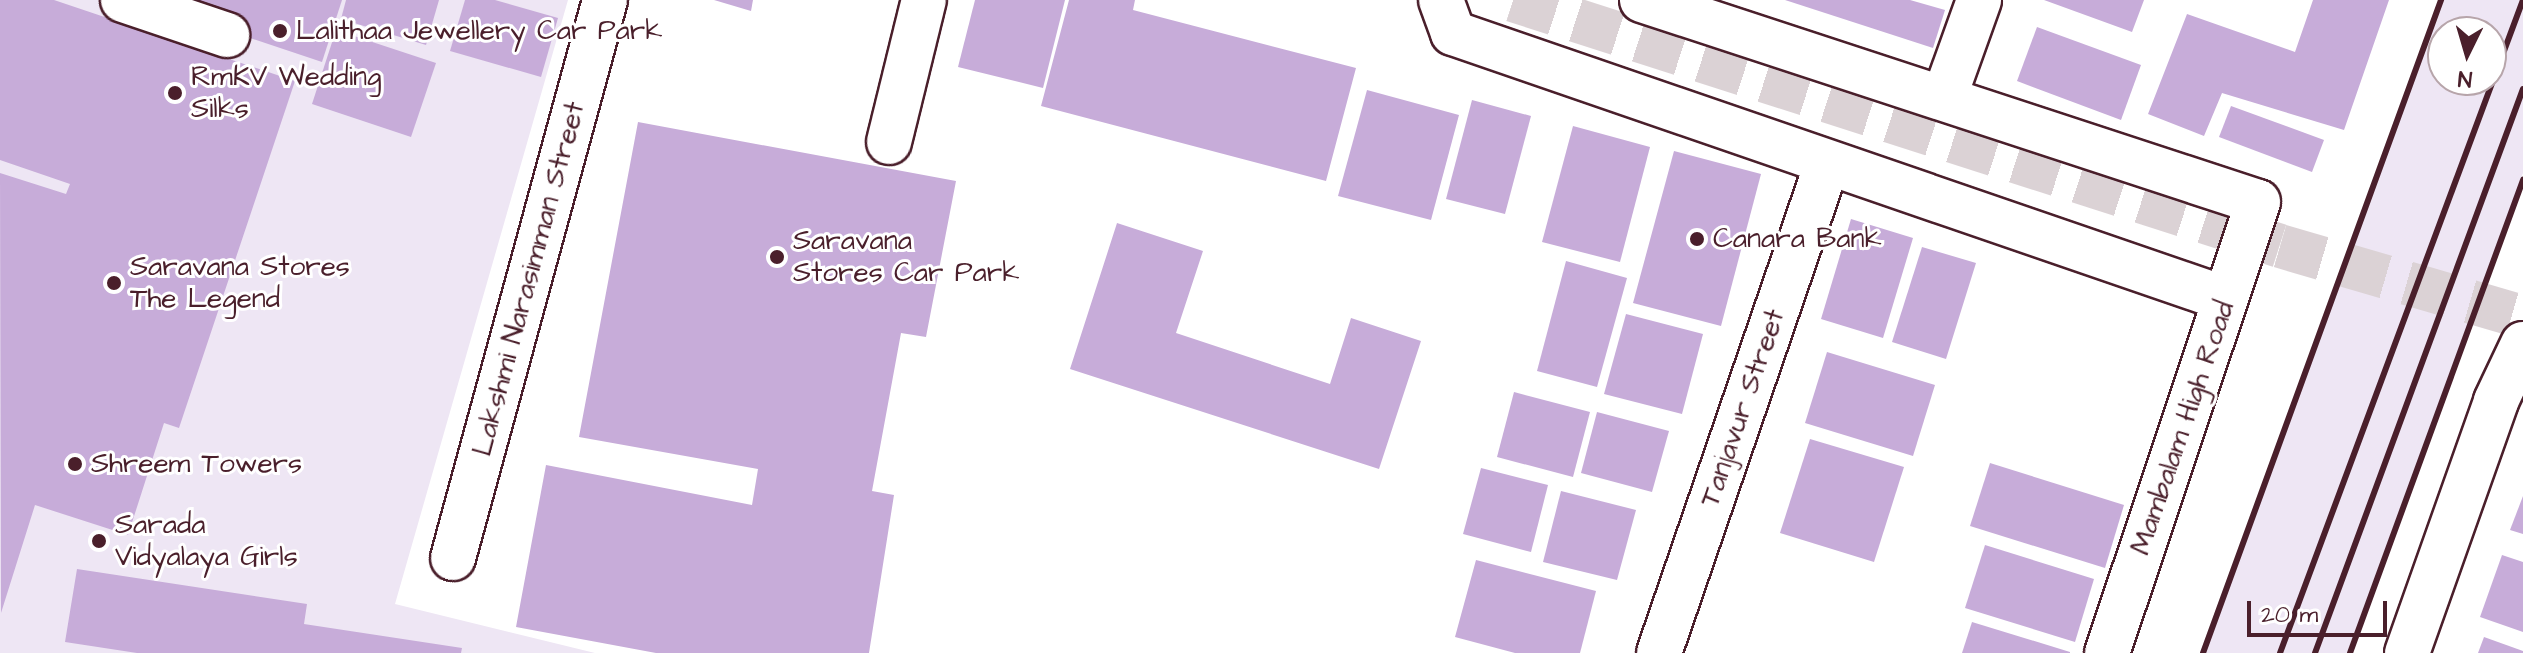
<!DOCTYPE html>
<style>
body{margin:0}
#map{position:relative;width:2523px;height:653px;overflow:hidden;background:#fff;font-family:"Architects Daughter",sans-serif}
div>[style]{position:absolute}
.built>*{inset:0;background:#eee6f4}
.building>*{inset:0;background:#c7acd9}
.major-tunnel>*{height:44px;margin-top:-22px;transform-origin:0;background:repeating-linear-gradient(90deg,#dbd2d5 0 44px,transparent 0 66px)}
.roads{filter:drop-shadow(2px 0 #4a1f2b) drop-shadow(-2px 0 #4a1f2b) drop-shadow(0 2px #4a1f2b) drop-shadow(0 -2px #4a1f2b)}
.minor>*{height:44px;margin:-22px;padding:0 22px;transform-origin:22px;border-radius:22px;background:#fff}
.rail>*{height:6px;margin:-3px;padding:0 3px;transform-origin:3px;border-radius:3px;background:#4a1f2b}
.dots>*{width:22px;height:22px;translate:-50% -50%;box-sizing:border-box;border:4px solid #fff;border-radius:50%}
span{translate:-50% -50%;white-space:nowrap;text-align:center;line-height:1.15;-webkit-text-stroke:6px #fff;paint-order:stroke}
.poi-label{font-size:28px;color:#4a1f2b}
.left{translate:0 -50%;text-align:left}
.street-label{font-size:28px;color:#4a1f2b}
.north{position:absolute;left:2427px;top:16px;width:80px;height:80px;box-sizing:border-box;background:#fff;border:2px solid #b7a5aa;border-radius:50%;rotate:185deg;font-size:22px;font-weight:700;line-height:32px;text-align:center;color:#4a1f2b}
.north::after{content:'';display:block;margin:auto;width:28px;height:36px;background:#4a1f2b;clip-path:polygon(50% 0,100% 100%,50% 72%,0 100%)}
.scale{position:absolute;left:2247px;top:601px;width:140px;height:36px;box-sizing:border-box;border:4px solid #4a1f2b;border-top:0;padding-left:10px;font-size:24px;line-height:28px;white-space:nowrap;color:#4a1f2b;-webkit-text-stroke:6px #fff;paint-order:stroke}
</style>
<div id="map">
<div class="built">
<i style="clip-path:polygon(0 0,568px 0,395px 604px,595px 653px,0 653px)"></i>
<i style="clip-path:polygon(evenodd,2441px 0,2523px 0,2523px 173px,2347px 653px,2200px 653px,2441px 0,2443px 32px,2491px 32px,2491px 80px,2443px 80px,2443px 32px)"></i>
</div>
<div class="building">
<i style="clip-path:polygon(0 0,54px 0,295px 81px,179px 428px,164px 423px,128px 535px,35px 505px,1px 613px,0 173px,66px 194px,70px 184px,0 160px)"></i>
<i style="clip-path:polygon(137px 0,342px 0,322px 62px)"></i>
<i style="clip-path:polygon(346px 0,439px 0,426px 45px,341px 19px)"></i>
<i style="clip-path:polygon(465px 0,495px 0,558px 18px,541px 77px,450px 51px)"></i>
<i style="clip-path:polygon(714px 0,753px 0,751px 11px)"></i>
<i style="clip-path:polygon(975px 0,1065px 0,1043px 88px,958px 67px)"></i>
<i style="clip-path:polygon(1069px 0,1135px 0,1133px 10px,1356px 68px,1326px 181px,1041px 106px)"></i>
<i style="clip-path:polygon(1785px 0,1910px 0,1945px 10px,1933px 48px)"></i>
<i style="clip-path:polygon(2044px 0,2144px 0,2132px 32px)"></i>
<i style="clip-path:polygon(2313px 0,2389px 0,2344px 130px,2222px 93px,2204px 136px,2148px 114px,2187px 14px,2295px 52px)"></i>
<i style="clip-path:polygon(2037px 27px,2141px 65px,2121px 120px,2017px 81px)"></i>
<i style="clip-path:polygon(336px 30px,436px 63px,411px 137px,312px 104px)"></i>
<i style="clip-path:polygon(1367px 90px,1459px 115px,1431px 220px,1338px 196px)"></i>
<i style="clip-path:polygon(1472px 100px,1531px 116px,1505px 214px,1446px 199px)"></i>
<i style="clip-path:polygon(2231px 106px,2324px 140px,2312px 172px,2219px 137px)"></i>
<i style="clip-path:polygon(638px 122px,956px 181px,926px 337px,901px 333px,872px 491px,894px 495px,869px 653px,656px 653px,516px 627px,546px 465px,752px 505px,758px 469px,579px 437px)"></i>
<i style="clip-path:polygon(1573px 126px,1650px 147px,1620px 262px,1542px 242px)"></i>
<i style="clip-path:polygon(1674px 151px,1761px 174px,1721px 326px,1633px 303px)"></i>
<i style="clip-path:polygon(1851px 219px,1913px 238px,1883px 338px,1821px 319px)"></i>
<i style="clip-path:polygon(1117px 223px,1203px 251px,1176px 333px,1330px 384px,1351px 318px,1421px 341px,1379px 469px,1070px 369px)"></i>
<i style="clip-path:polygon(1922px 247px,1976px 263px,1946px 359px,1892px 342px)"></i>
<i style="clip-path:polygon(1566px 261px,1627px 278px,1597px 387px,1537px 371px)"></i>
<i style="clip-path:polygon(1626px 314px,1703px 334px,1682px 414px,1604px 394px)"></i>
<i style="clip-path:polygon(1827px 352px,1935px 385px,1913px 456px,1805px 423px)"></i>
<i style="clip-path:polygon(1514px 392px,1590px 412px,1573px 477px,1497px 457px)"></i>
<i style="clip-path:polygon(1597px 412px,1669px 431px,1652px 492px,1581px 473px)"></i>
<i style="clip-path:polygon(1810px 439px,1904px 467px,1874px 562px,1780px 533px)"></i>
<i style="clip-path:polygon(1990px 463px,2124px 505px,2105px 568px,1970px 526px)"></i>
<i style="clip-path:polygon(1481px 468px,1548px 485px,1531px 552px,1463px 534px)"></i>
<i style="clip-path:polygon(1561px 491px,1636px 510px,1617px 580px,1543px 562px)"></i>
<i style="clip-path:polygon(2523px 496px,2523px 534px,2510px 530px)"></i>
<i style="clip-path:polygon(1985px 545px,2094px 579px,2075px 642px,1965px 608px)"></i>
<i style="clip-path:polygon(2502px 555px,2523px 562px,2523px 632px,2480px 617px)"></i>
<i style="clip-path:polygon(1476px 560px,1596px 591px,1580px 653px,1515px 653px,1455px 637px)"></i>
<i style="clip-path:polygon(77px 569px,307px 604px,304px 624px,462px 648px,461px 653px,137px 653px,65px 642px)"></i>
<i style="clip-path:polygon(1972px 622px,2070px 652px,2070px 653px,1962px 653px)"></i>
<i style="clip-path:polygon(2484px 637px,2523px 651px,2523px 653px,2478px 653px)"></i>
</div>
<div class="major-tunnel">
<i style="left:1513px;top:0;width:805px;rotate:17.78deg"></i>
<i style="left:2280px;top:246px;width:253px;rotate:16.3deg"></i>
</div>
<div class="roads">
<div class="minor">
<i style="left:123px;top:0;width:110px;rotate:18.6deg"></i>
<i style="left:1441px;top:0;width:35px;rotate:70deg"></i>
<i style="left:1453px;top:33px;width:817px;rotate:18.99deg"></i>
<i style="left:1642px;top:0;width:648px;rotate:18.16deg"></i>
<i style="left:2258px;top:202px;width:476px;rotate:108.5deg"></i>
<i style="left:1944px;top:98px;width:104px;rotate:-70.3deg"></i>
<i style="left:889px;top:142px;width:146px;rotate:-76.2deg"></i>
<i style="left:453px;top:558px;width:578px;rotate:-74.76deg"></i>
<i style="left:1659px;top:653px;width:517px;rotate:-71.04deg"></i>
<i style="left:2407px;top:653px;width:267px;rotate:-70.5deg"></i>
<i style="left:2496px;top:401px;width:63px;rotate:-64.7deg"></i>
</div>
</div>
<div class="rail">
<i style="left:2203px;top:653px;width:695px;rotate:-69.97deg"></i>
<i style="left:2280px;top:653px;width:697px;rotate:-69.59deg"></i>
<i style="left:2315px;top:653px;width:601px;rotate:-69.76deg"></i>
<i style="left:2350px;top:653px;width:504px;rotate:-69.91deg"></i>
</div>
<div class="dots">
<i style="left:280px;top:31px;background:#4a1f2b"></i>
<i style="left:175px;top:93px;background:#4a1f2b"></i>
<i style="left:1697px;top:239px;background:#4a1f2b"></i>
<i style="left:777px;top:257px;background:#4a1f2b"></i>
<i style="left:114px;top:283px;background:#4a1f2b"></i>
<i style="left:75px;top:464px;background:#4a1f2b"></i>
<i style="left:99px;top:541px;background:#4a1f2b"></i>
</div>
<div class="poi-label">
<span class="left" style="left:296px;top:31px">Lalithaa Jewellery Car Park</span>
<span class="left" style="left:191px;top:93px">RmKV Wedding<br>Silks</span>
<span class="left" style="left:1713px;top:239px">Canara Bank</span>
<span class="left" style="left:793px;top:257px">Saravana<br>Stores Car Park</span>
<span class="left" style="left:130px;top:283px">Saravana Stores<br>The Legend</span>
<span class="left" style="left:91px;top:464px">Shreem Towers</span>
<span class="left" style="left:115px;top:541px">Sarada<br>Vidyalaya Girls</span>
</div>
<div class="street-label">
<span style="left:529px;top:279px;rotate:-75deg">Lakshmi Narasimman Street</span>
<span style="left:1743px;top:408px;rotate:-71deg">Tanjavur Street</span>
<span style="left:2183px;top:428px;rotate:-71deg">Mambalam High Road</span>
</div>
<div class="north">N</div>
<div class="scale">20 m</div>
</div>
